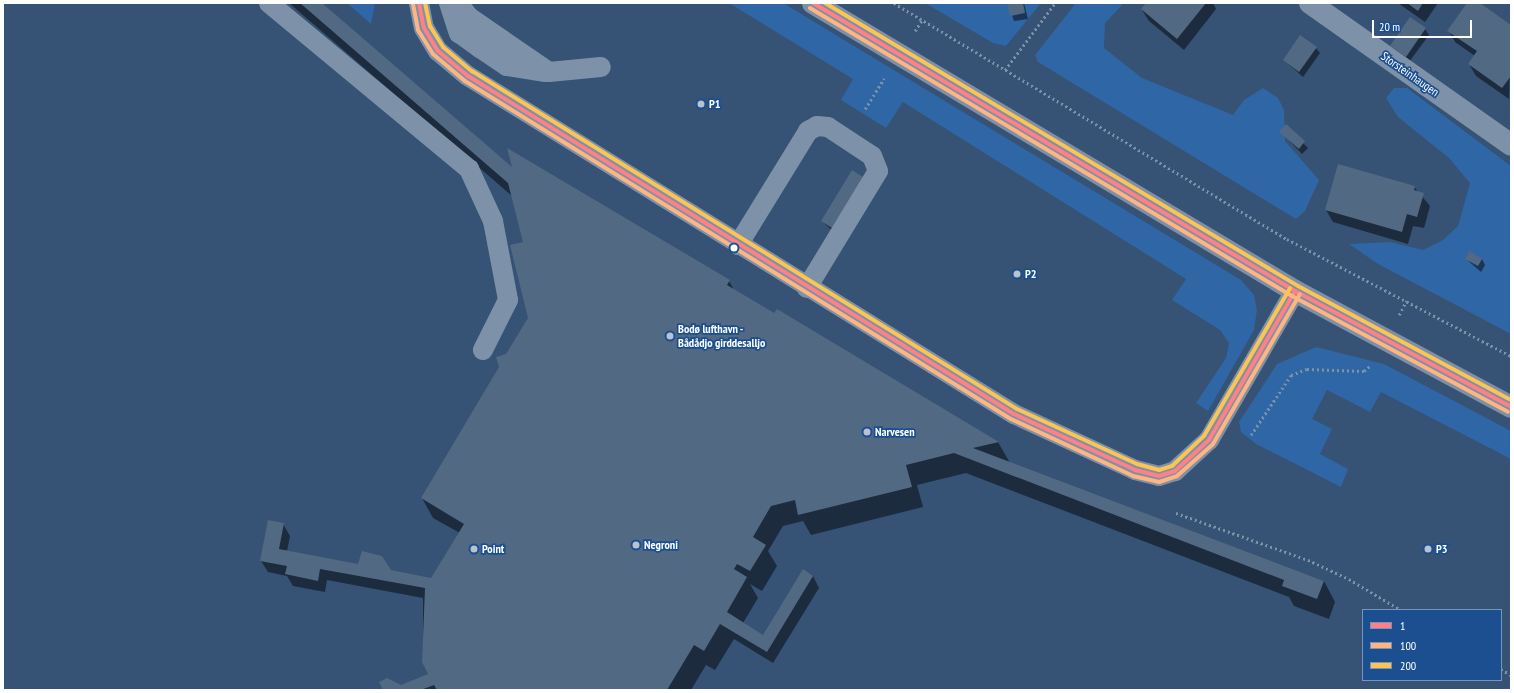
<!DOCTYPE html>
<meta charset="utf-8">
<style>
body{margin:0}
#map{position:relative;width:1514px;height:693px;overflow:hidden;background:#365274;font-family:"PT Sans Narrow",sans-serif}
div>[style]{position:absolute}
.green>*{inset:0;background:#2f66a5}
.shadow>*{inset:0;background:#0007}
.building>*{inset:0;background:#526984}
.path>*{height:2.5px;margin-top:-1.25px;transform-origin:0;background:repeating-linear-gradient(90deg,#7d92a8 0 2px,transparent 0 5px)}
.service>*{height:20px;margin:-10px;padding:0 10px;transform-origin:10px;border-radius:10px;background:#7d92a8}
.minor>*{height:22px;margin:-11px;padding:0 11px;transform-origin:11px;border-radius:11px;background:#7d92a8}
.trunk>*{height:22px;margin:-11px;padding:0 11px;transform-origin:11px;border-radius:11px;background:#7e90a7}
.bus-1>*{height:4px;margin:-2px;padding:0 2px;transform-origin:2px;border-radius:2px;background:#ff8085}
.bus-2>*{height:4px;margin:-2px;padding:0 2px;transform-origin:2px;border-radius:2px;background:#ffb580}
.bus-3>*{height:4px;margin:-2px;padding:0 2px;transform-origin:2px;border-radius:2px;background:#fcc553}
.dots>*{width:11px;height:11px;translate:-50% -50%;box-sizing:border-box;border:2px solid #1b4f8f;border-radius:50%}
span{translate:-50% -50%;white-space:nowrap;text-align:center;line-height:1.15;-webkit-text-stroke:3.5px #1b4f8f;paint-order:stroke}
.street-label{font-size:12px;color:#fff}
.poi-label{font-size:12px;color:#fff;font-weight:700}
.left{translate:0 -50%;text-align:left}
.frame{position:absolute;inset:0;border:4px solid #fff;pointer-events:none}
.legend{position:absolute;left:1362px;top:609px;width:140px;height:72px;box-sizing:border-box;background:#1b4f8f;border:1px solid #7695bc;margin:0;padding:5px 7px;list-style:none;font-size:12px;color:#fff}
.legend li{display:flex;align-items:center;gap:8px;height:20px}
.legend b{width:20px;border:1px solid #7695bc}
.scale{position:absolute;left:1372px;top:20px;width:100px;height:18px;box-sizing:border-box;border:2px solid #fff;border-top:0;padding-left:5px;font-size:12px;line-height:14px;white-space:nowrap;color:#fff;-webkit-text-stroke:3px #1b4f8f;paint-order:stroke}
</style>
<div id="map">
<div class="green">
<i style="clip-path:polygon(347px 3px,375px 3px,371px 24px)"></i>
<i style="clip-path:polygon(729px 3px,783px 3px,1241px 280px,1254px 295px,1257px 310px,1254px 330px,1208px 411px,1196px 403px,1226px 358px,1229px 343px,1220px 330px,1172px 300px,1186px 279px,903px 102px,886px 128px,841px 100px,853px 79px)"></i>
<i style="clip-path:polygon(925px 3px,1041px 3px,1006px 46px,993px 43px)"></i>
<i style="clip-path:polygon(1076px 3px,1124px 3px,1105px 23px,1104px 48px,1142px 78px,1233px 115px,1244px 100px,1263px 88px,1278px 98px,1284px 110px,1285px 141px,1319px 180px,1305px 211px,1296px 219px,1038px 62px,1035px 55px)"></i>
<i style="clip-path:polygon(1394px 88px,1407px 88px,1511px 166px,1511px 334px,1378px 264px,1349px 244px,1390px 242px,1423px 250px,1443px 240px,1458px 226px,1470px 183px,1449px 158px,1398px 117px,1386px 98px)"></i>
<i style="clip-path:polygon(1316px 347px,1384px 364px,1511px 431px,1511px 459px,1381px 392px,1370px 412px,1327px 390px,1312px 419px,1332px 429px,1320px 454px,1348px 469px,1341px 487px,1256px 444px,1241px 432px,1239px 422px,1277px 364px)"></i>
</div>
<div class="shadow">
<i style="clip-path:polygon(289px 3px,320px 3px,514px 170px,729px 281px,734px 290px,775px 315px,777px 311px,998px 442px,1010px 463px,1324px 581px,1335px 602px,1329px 619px,1294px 606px,1289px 597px,966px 473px,917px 485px,923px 507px,811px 535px,803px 521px,783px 526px,768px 551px,777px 566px,762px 591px,750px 584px,758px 598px,743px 623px,764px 636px,813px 576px,819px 588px,773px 663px,734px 639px,715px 670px,706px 665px,691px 690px,384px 690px,433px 681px,423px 662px,423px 598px,327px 580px,325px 592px,293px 586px,287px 576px,268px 572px,261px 561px,283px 524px,290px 536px,287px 551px,432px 579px,460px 533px,433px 518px,422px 498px,529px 319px,524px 243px,512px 196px)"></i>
<i style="clip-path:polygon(1008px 3px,1024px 3px,1028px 19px,1014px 21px)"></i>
<i style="clip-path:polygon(1147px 3px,1213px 3px,1216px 9px,1184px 50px,1149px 21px,1142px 10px)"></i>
<i style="clip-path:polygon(1398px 3px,1438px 3px,1425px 22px)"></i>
<i style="clip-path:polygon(1468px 3px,1478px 3px,1511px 26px,1509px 99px,1476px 76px,1469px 64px,1475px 56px,1455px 42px,1449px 31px)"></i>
<i style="clip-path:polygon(1425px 29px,1429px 35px,1409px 62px,1394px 51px,1391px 46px)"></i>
<i style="clip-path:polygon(1316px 48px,1320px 53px,1303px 77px,1284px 60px)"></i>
<i style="clip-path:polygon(1286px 126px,1308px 148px,1302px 154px,1281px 132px)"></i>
<i style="clip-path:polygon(852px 172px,835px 233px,822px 221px)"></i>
<i style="clip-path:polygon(1414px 187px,1430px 206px,1424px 228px,1413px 226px,1408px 244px,1333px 222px,1326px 210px)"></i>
<i style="clip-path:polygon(1466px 259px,1482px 259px,1485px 265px,1481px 272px)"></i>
</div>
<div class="building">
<i style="clip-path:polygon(300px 3px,322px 3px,512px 167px,507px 148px,730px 280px,727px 285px,774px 313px,777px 309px,999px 442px,973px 448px,1324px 581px,1317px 599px,1282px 586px,1284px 580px,954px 453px,906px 465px,912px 487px,798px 515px,795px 500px,771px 506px,753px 537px,766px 545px,750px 571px,737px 564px,734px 569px,747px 577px,727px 612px,763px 635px,803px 569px,813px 576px,767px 652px,720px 624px,704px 651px,694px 645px,667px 690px,437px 690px,434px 685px,421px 690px,383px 690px,379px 682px,387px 678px,401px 685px,428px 674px,422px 662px,425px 588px,320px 569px,318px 581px,285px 574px,287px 566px,260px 561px,268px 520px,284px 523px,279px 549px,358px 564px,362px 551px,382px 556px,391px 570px,431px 578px,464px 524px,421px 498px,499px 367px,496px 357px,506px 354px,528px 318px,510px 245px,523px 242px,508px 183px)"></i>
<i style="clip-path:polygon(1007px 3px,1023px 3px,1025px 13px,1010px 16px)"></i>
<i style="clip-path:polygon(1146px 3px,1206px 3px,1177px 39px,1141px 9px)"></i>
<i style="clip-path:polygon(1407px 3px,1423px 3px,1418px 11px)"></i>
<i style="clip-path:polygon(1467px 3px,1480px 3px,1511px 25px,1511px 76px,1502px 88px,1468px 64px,1477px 51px,1447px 31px)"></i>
<i style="clip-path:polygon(1410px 17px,1426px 28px,1406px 57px,1390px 46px)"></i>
<i style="clip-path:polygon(1300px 35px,1317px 47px,1299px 72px,1283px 60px)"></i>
<i style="clip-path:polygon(1286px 124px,1305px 141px,1299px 149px,1279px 132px)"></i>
<i style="clip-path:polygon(1338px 164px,1415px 186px,1414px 190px,1424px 193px,1417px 217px,1407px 214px,1402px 232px,1325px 210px)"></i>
<i style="clip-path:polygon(852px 170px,863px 177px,832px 228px,821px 221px)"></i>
<i style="clip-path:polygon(1470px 251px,1482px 259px,1478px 266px,1465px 259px)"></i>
</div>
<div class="path">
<i style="left:894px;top:3px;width:458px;rotate:31deg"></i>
<i style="left:1287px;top:239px;width:253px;rotate:27.6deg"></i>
<i style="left:915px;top:31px;width:13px;rotate:-58deg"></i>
<i style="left:1005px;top:70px;width:84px;rotate:-53.3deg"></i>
<i style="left:865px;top:109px;width:36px;rotate:-58deg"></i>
<i style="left:1399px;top:315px;width:16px;rotate:-63deg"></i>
<i style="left:1251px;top:435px;width:72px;rotate:-56.3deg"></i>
<i style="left:1291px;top:375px;width:17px;rotate:-21deg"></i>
<i style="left:1307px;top:369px;width:57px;rotate:2deg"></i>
<i style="left:1364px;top:371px;width:9px;rotate:-41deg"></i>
<i style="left:1176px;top:513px;width:140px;rotate:19.6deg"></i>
<i style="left:1308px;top:560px;width:45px;rotate:24.9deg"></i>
<i style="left:1349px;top:579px;width:61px;rotate:30.8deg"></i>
<i style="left:1501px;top:669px;width:12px;rotate:31deg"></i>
</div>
<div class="service">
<i style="left:269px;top:3px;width:260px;rotate:39.7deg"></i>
<i style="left:469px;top:169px;width:57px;rotate:65.2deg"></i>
<i style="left:493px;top:221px;width:80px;rotate:79.2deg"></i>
<i style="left:508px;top:300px;width:56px;rotate:116.6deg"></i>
<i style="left:419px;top:3px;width:25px;rotate:79deg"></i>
<i style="left:424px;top:28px;width:27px;rotate:59deg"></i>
<i style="left:438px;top:51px;width:39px;rotate:40deg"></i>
<i style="left:468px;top:76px;width:642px;rotate:31.76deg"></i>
<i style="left:1014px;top:414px;width:133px;rotate:24.8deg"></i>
<i style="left:1135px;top:470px;width:25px;rotate:14deg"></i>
<i style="left:1159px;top:476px;width:17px;rotate:-17deg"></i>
<i style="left:1175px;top:471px;width:46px;rotate:-42.4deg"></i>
<i style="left:1209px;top:440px;width:172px;rotate:-60deg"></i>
<i style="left:449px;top:3px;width:32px;rotate:72deg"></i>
<i style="left:459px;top:33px;width:26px;rotate:36deg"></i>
<i style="left:480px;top:48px;width:32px;rotate:34deg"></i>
<i style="left:507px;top:66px;width:39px;rotate:9deg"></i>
<i style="left:458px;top:3px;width:18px;rotate:52deg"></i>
<i style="left:469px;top:17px;width:97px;rotate:34.5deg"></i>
<i style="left:549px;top:72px;width:52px;rotate:-5.5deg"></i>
<i style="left:738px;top:245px;width:134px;rotate:-58.4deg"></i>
<i style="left:808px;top:131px;width:10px;rotate:-29deg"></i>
<i style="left:817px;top:126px;width:11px;rotate:5deg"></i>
<i style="left:828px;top:127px;width:53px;rotate:33.4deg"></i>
<i style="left:872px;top:156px;width:16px;rotate:68deg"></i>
<i style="left:878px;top:171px;width:137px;rotate:121.3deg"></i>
</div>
<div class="minor">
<i style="left:1310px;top:3px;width:246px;rotate:35.2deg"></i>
</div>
<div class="trunk">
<i style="left:813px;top:3px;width:561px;rotate:30.86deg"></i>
<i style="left:1295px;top:291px;width:245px;rotate:28.2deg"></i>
</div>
<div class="bus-1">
<i style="left:419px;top:3px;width:25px;rotate:79deg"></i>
<i style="left:424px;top:28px;width:27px;rotate:59deg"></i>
<i style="left:438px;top:51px;width:39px;rotate:40deg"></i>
<i style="left:468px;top:76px;width:642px;rotate:31.76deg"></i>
<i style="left:1014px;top:414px;width:133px;rotate:24.8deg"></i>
<i style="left:1135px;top:470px;width:25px;rotate:14deg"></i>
<i style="left:1159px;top:476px;width:17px;rotate:-17deg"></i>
<i style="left:1175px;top:471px;width:46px;rotate:-42.4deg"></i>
<i style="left:1209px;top:440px;width:172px;rotate:-60deg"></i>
<i style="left:813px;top:3px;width:561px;rotate:30.86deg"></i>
<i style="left:1295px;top:291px;width:245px;rotate:28.2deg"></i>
</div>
<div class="bus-2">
<i style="left:413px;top:4px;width:26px;rotate:79deg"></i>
<i style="left:418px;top:30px;width:28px;rotate:58deg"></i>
<i style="left:433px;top:54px;width:42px;rotate:40.2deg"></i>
<i style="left:465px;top:81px;width:642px;rotate:31.76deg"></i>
<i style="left:1011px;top:419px;width:135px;rotate:25deg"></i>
<i style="left:1133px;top:476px;width:27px;rotate:13deg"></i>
<i style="left:1159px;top:482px;width:19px;rotate:-18deg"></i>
<i style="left:1177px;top:476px;width:48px;rotate:-41.6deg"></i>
<i style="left:1213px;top:444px;width:173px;rotate:-59.9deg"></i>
<i style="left:810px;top:8px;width:561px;rotate:30.86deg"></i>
<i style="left:1292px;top:296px;width:245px;rotate:28.2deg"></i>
</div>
<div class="bus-3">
<i style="left:425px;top:3px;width:24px;rotate:78deg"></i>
<i style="left:430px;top:26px;width:25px;rotate:58deg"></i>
<i style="left:443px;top:47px;width:38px;rotate:40deg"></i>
<i style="left:472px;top:71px;width:641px;rotate:31.81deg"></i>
<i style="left:1017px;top:409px;width:132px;rotate:24.6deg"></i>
<i style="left:1137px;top:464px;width:23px;rotate:15deg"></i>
<i style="left:1159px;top:470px;width:14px;rotate:-17deg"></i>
<i style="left:1172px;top:466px;width:44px;rotate:-43.2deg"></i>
<i style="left:1204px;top:436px;width:171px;rotate:-59.8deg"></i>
<i style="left:825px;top:3px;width:551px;rotate:30.89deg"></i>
<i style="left:1298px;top:286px;width:242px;rotate:28.2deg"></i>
</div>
<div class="dots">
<i style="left:701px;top:104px;background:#b9c2ce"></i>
<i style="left:734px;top:248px;background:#fff"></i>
<i style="left:1017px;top:274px;background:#b9c2ce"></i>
<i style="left:670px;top:336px;background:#b9c2ce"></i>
<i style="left:867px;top:432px;background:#b9c2ce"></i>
<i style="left:636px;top:545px;background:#b9c2ce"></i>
<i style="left:474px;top:549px;background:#b9c2ce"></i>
<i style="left:1428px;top:549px;background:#b9c2ce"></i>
</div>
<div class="street-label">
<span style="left:1410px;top:74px;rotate:35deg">Storsteinhaugen</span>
</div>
<div class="poi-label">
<span class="left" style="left:709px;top:104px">P1</span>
<span class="left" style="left:1025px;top:274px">P2</span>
<span class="left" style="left:678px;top:336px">Bodø lufthavn -<br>Bådådjo girddesalljo</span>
<span class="left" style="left:875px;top:432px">Narvesen</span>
<span class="left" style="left:644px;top:545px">Negroni</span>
<span class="left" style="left:482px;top:549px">Point</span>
<span class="left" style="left:1436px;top:549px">P3</span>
</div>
<div class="frame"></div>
<ul class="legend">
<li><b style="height:5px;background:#ff8085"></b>1</li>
<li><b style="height:5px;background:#ffb580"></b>100</li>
<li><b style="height:5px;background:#fcc553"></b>200</li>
</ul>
<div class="scale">20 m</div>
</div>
